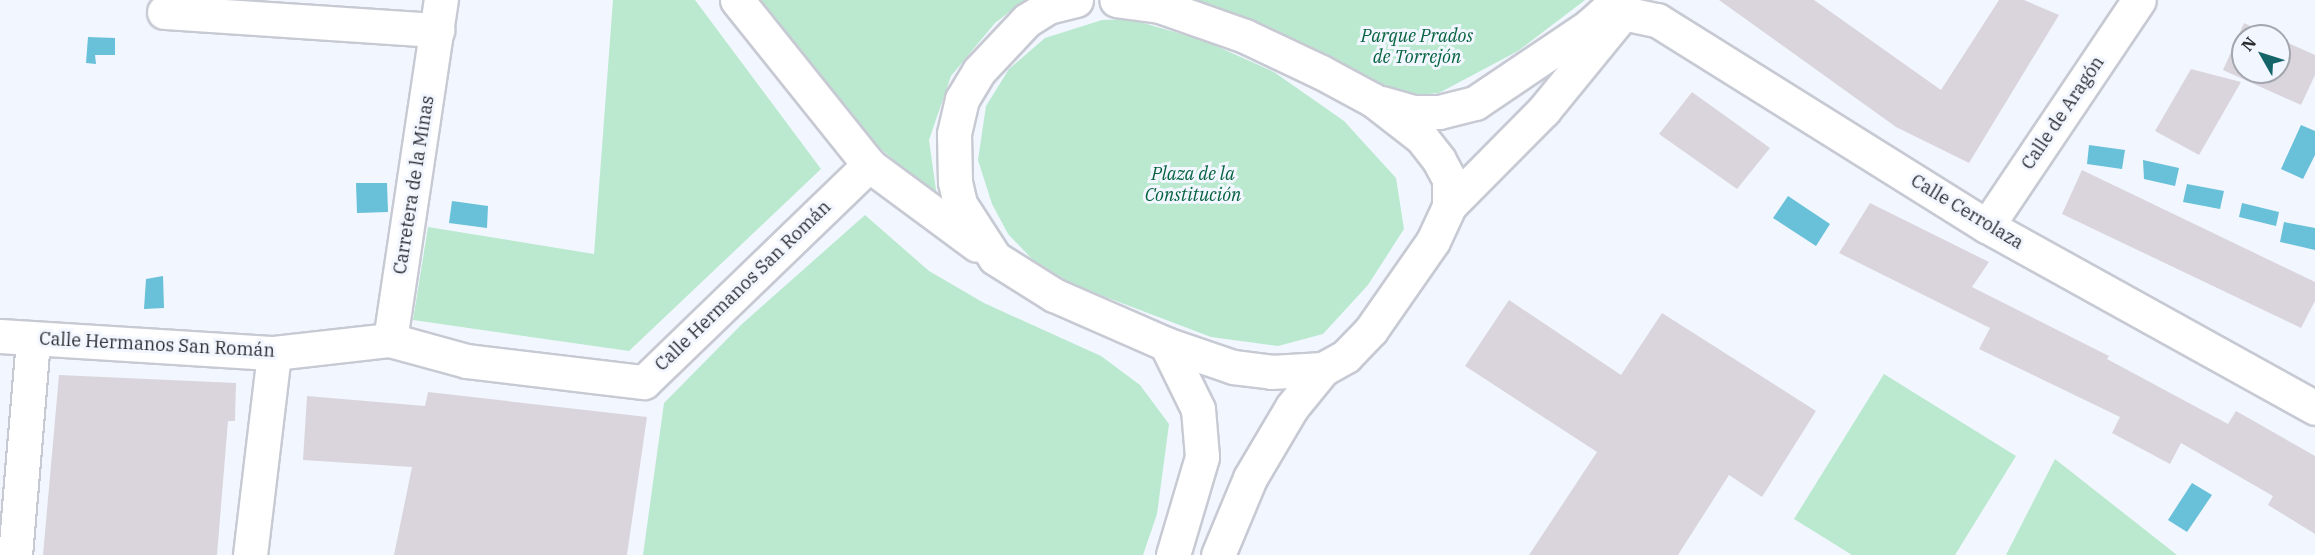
<!DOCTYPE html>
<meta charset="utf-8">
<style>
body{margin:0}
#map{position:relative;width:2315px;height:555px;overflow:hidden;background:#f2f6ff;font-family:"IBM Plex Serif",serif}
div>[style]{position:absolute}
.green>*{inset:0;background:#bae9cf}
.water>*{inset:0;background:#68c1d8}
.building>*{inset:0;background:#dad5dd}
.roads{filter:drop-shadow(2px 0 #c7cad3) drop-shadow(-2px 0 #c7cad3) drop-shadow(0 2px #c7cad3) drop-shadow(0 -2px #c7cad3)}
.minor>*{height:33px;margin:-16.5px;padding:0 16.5px;transform-origin:16.5px;border-radius:16.5px;background:#fff}
.major>*{height:33px;margin:-16.5px;padding:0 16.5px;transform-origin:16.5px;border-radius:16.5px;background:#fff}
span{translate:-50% -50%;white-space:nowrap;text-align:center;line-height:1.15;-webkit-text-stroke:6px #f2f6ff;paint-order:stroke}
.park-label{font-size:18px;color:#066340;font-style:italic}
.street-label{font-size:18px;color:#2c2d31}
.north{position:absolute;left:2231px;top:24px;width:60px;height:60px;box-sizing:border-box;background:#f2f6ff;border:2px solid #a3a6ad;border-radius:50%;rotate:309deg;font-size:16px;font-weight:700;line-height:24px;text-align:center;color:#2c2d31}
.north::after{content:'';display:block;margin:auto;width:21px;height:27px;background:#146468;clip-path:polygon(50% 0,100% 100%,50% 72%,0 100%)}
</style>
<div id="map">
<div class="green">
<i style="clip-path:polygon(613px 0,695px 0,821px 169px,629px 351px,413px 320px,428px 227px,594px 254px)"></i>
<i style="clip-path:polygon(758px 0,1025px 0,995px 23px,951px 76px,929px 140px,937px 197px,847px 120px)"></i>
<i style="clip-path:polygon(1186px 0,1585px 0,1518px 51px,1439px 93px,1417px 95px,1392px 92px)"></i>
<i style="clip-path:polygon(1130px 19px,1205px 41px,1274px 72px,1344px 121px,1396px 178px,1404px 229px,1368px 285px,1323px 334px,1278px 346px,1211px 337px,1074px 285px,1033px 260px,1008px 234px,992px 204px,978px 160px,986px 106px,1009px 69px,1045px 38px,1102px 20px)"></i>
<i style="clip-path:polygon(865px 215px,929px 271px,984px 303px,1101px 356px,1140px 385px,1169px 424px,1157px 514px,1143px 555px,643px 555px,664px 403px,742px 324px)"></i>
<i style="clip-path:polygon(1884px 374px,2016px 456px,1955px 555px,1852px 555px,1794px 519px)"></i>
<i style="clip-path:polygon(2055px 459px,2177px 555px,2006px 555px)"></i>
</div>
<div class="water">
<i style="clip-path:polygon(88px 37px,115px 38px,115px 55px,95px 55px,96px 64px,86px 63px)"></i>
<i style="clip-path:polygon(2301px 125px,2315px 131px,2315px 155px,2303px 179px,2281px 169px)"></i>
<i style="clip-path:polygon(2089px 145px,2125px 150px,2122px 169px,2087px 164px)"></i>
<i style="clip-path:polygon(2143px 160px,2179px 168px,2175px 186px,2144px 179px)"></i>
<i style="clip-path:polygon(356px 183px,387px 183px,388px 212px,357px 213px)"></i>
<i style="clip-path:polygon(2187px 184px,2224px 191px,2220px 209px,2183px 202px)"></i>
<i style="clip-path:polygon(1788px 196px,1830px 224px,1816px 246px,1773px 218px)"></i>
<i style="clip-path:polygon(452px 201px,488px 206px,487px 228px,449px 223px)"></i>
<i style="clip-path:polygon(2242px 203px,2279px 212px,2276px 226px,2239px 217px)"></i>
<i style="clip-path:polygon(2284px 222px,2315px 228px,2315px 250px,2280px 242px)"></i>
<i style="clip-path:polygon(163px 276px,164px 308px,144px 309px,146px 279px)"></i>
<i style="clip-path:polygon(2192px 483px,2212px 495px,2187px 532px,2168px 520px)"></i>
</div>
<div class="building">
<i style="clip-path:polygon(1719px 0,1814px 0,1941px 90px,1999px 0,2024px 0,2059px 15px,1969px 163px,1896px 127px)"></i>
<i style="clip-path:polygon(2244px 23px,2272px 36px,2243px 36px,2243px 72px,2279px 72px,2279px 39px,2315px 55px,2315px 75px,2301px 105px,2223px 70px)"></i>
<i style="clip-path:polygon(2191px 69px,2241px 82px,2199px 155px,2155px 131px)"></i>
<i style="clip-path:polygon(1692px 92px,1770px 148px,1737px 189px,1659px 134px)"></i>
<i style="clip-path:polygon(2082px 170px,2315px 282px,2315px 301px,2301px 328px,2062px 214px)"></i>
<i style="clip-path:polygon(1870px 203px,1989px 262px,1972px 287px,2109px 356px,2107px 359px,2228px 424px,2236px 411px,2315px 456px,2315px 534px,2268px 505px,2273px 496px,2181px 443px,2170px 464px,2112px 433px,2120px 417px,1979px 349px,1990px 328px,1839px 253px)"></i>
<i style="clip-path:polygon(1509px 300px,1621px 375px,1662px 313px,1816px 411px,1762px 497px,1729px 475px,1678px 555px,1529px 555px,1597px 452px,1465px 366px)"></i>
<i style="clip-path:polygon(59px 375px,236px 383px,235px 421px,228px 421px,217px 555px,43px 555px)"></i>
<i style="clip-path:polygon(428px 392px,647px 417px,627px 555px,394px 555px,412px 467px,303px 460px,307px 396px,425px 406px)"></i>
</div>
<div class="roads">
<div class="minor">
<i style="left:164px;top:12px;width:274px;rotate:3.8deg"></i>
<i style="left:1623px;top:13px;width:35px;rotate:12deg"></i>
<i style="left:1657px;top:20px;width:389px;rotate:32deg"></i>
<i style="left:1987px;top:226px;width:375px;rotate:29deg"></i>
<i style="left:1987px;top:226px;width:272px;rotate:-56.1deg"></i>
<i style="left:0;top:336px;width:275px;rotate:3.6deg"></i>
<i style="left:274px;top:353px;width:117px;rotate:-6.4deg"></i>
<i style="left:390px;top:340px;width:80px;rotate:15.3deg"></i>
<i style="left:467px;top:361px;width:178px;rotate:6.8deg"></i>
<i style="left:644px;top:382px;width:313px;rotate:-44deg"></i>
<i style="left:390px;top:340px;width:344px;rotate:-81.5deg"></i>
<i style="left:15px;top:555px;width:217px;rotate:-85.2deg"></i>
<i style="left:250px;top:555px;width:203px;rotate:-83.2deg"></i>
</div>
<div class="major">
<i style="left:737px;top:0;width:211px;rotate:51.3deg"></i>
<i style="left:869px;top:165px;width:134px;rotate:36.5deg"></i>
<i style="left:1076px;top:0;width:29px;rotate:166deg"></i>
<i style="left:1048px;top:7px;width:25px;rotate:148deg"></i>
<i style="left:1027px;top:20px;width:70px;rotate:133.3deg"></i>
<i style="left:979px;top:71px;width:33px;rotate:121deg"></i>
<i style="left:962px;top:99px;width:36px;rotate:103deg"></i>
<i style="left:954px;top:134px;width:48px;rotate:88.8deg"></i>
<i style="left:955px;top:182px;width:23px;rotate:77deg"></i>
<i style="left:960px;top:204px;width:64px;rotate:57.1deg"></i>
<i style="left:995px;top:258px;width:70px;rotate:32.1deg"></i>
<i style="left:1054px;top:295px;width:122px;rotate:23.6deg"></i>
<i style="left:1166px;top:344px;width:71px;rotate:18.9deg"></i>
<i style="left:1233px;top:367px;width:38px;rotate:7deg"></i>
<i style="left:1271px;top:372px;width:52px;rotate:-3.3deg"></i>
<i style="left:1323px;top:369px;width:26px;rotate:-29deg"></i>
<i style="left:1346px;top:356px;width:36px;rotate:-46deg"></i>
<i style="left:1371px;top:330px;width:108px;rotate:-55.1deg"></i>
<i style="left:1433px;top:241px;width:38px;rotate:-65deg"></i>
<i style="left:1449px;top:206px;width:27px;rotate:-90deg"></i>
<i style="left:1449px;top:179px;width:21px;rotate:-118deg"></i>
<i style="left:1439px;top:160px;width:28px;rotate:-128deg"></i>
<i style="left:1422px;top:138px;width:62px;rotate:-142.2deg"></i>
<i style="left:1373px;top:100px;width:59px;rotate:-151.7deg"></i>
<i style="left:1321px;top:72px;width:84px;rotate:-154.7deg"></i>
<i style="left:1245px;top:36px;width:90px;rotate:-160.6deg"></i>
<i style="left:1160px;top:6px;width:44px;rotate:-172.2deg"></i>
<i style="left:1382px;top:103px;width:32px;rotate:16deg"></i>
<i style="left:1413px;top:112px;width:26px"></i>
<i style="left:1439px;top:112px;width:37px;rotate:-14deg"></i>
<i style="left:1475px;top:103px;width:138px;rotate:-34deg"></i>
<i style="left:1589px;top:26px;width:39px;rotate:-42deg"></i>
<i style="left:1449px;top:206px;width:135px;rotate:-45.3deg"></i>
<i style="left:1544px;top:110px;width:119px;rotate:-50.8deg"></i>
<i style="left:1166px;top:344px;width:72px;rotate:63.8deg"></i>
<i style="left:1198px;top:409px;width:48px;rotate:85.2deg"></i>
<i style="left:1202px;top:457px;width:102px;rotate:106.5deg"></i>
<i style="left:1218px;top:555px;width:83px;rotate:-67.4deg"></i>
<i style="left:1250px;top:478px;width:82px;rotate:-59.4deg"></i>
<i style="left:1292px;top:407px;width:49px;rotate:-50.8deg"></i>
</div>
</div>
<div class="park-label">
<span style="left:1417px;top:47px">Parque Prados<br>de Torrejón</span>
<span style="left:1193px;top:185px">Plaza de la<br>Constitución</span>
</div>
<div class="street-label">
<span style="left:2063px;top:113px;rotate:-56deg">Calle de Aragón</span>
<span style="left:414px;top:185px;rotate:-81deg">Carretera de la Minas</span>
<span style="left:1967px;top:212px;rotate:31deg">Calle Cerrolaza</span>
<span style="left:743px;top:286px;rotate:-44deg">Calle Hermanos San Román</span>
<span style="left:157px;top:345px;rotate:3deg">Calle Hermanos San Román</span>
</div>
<div class="north">N</div>
</div>
